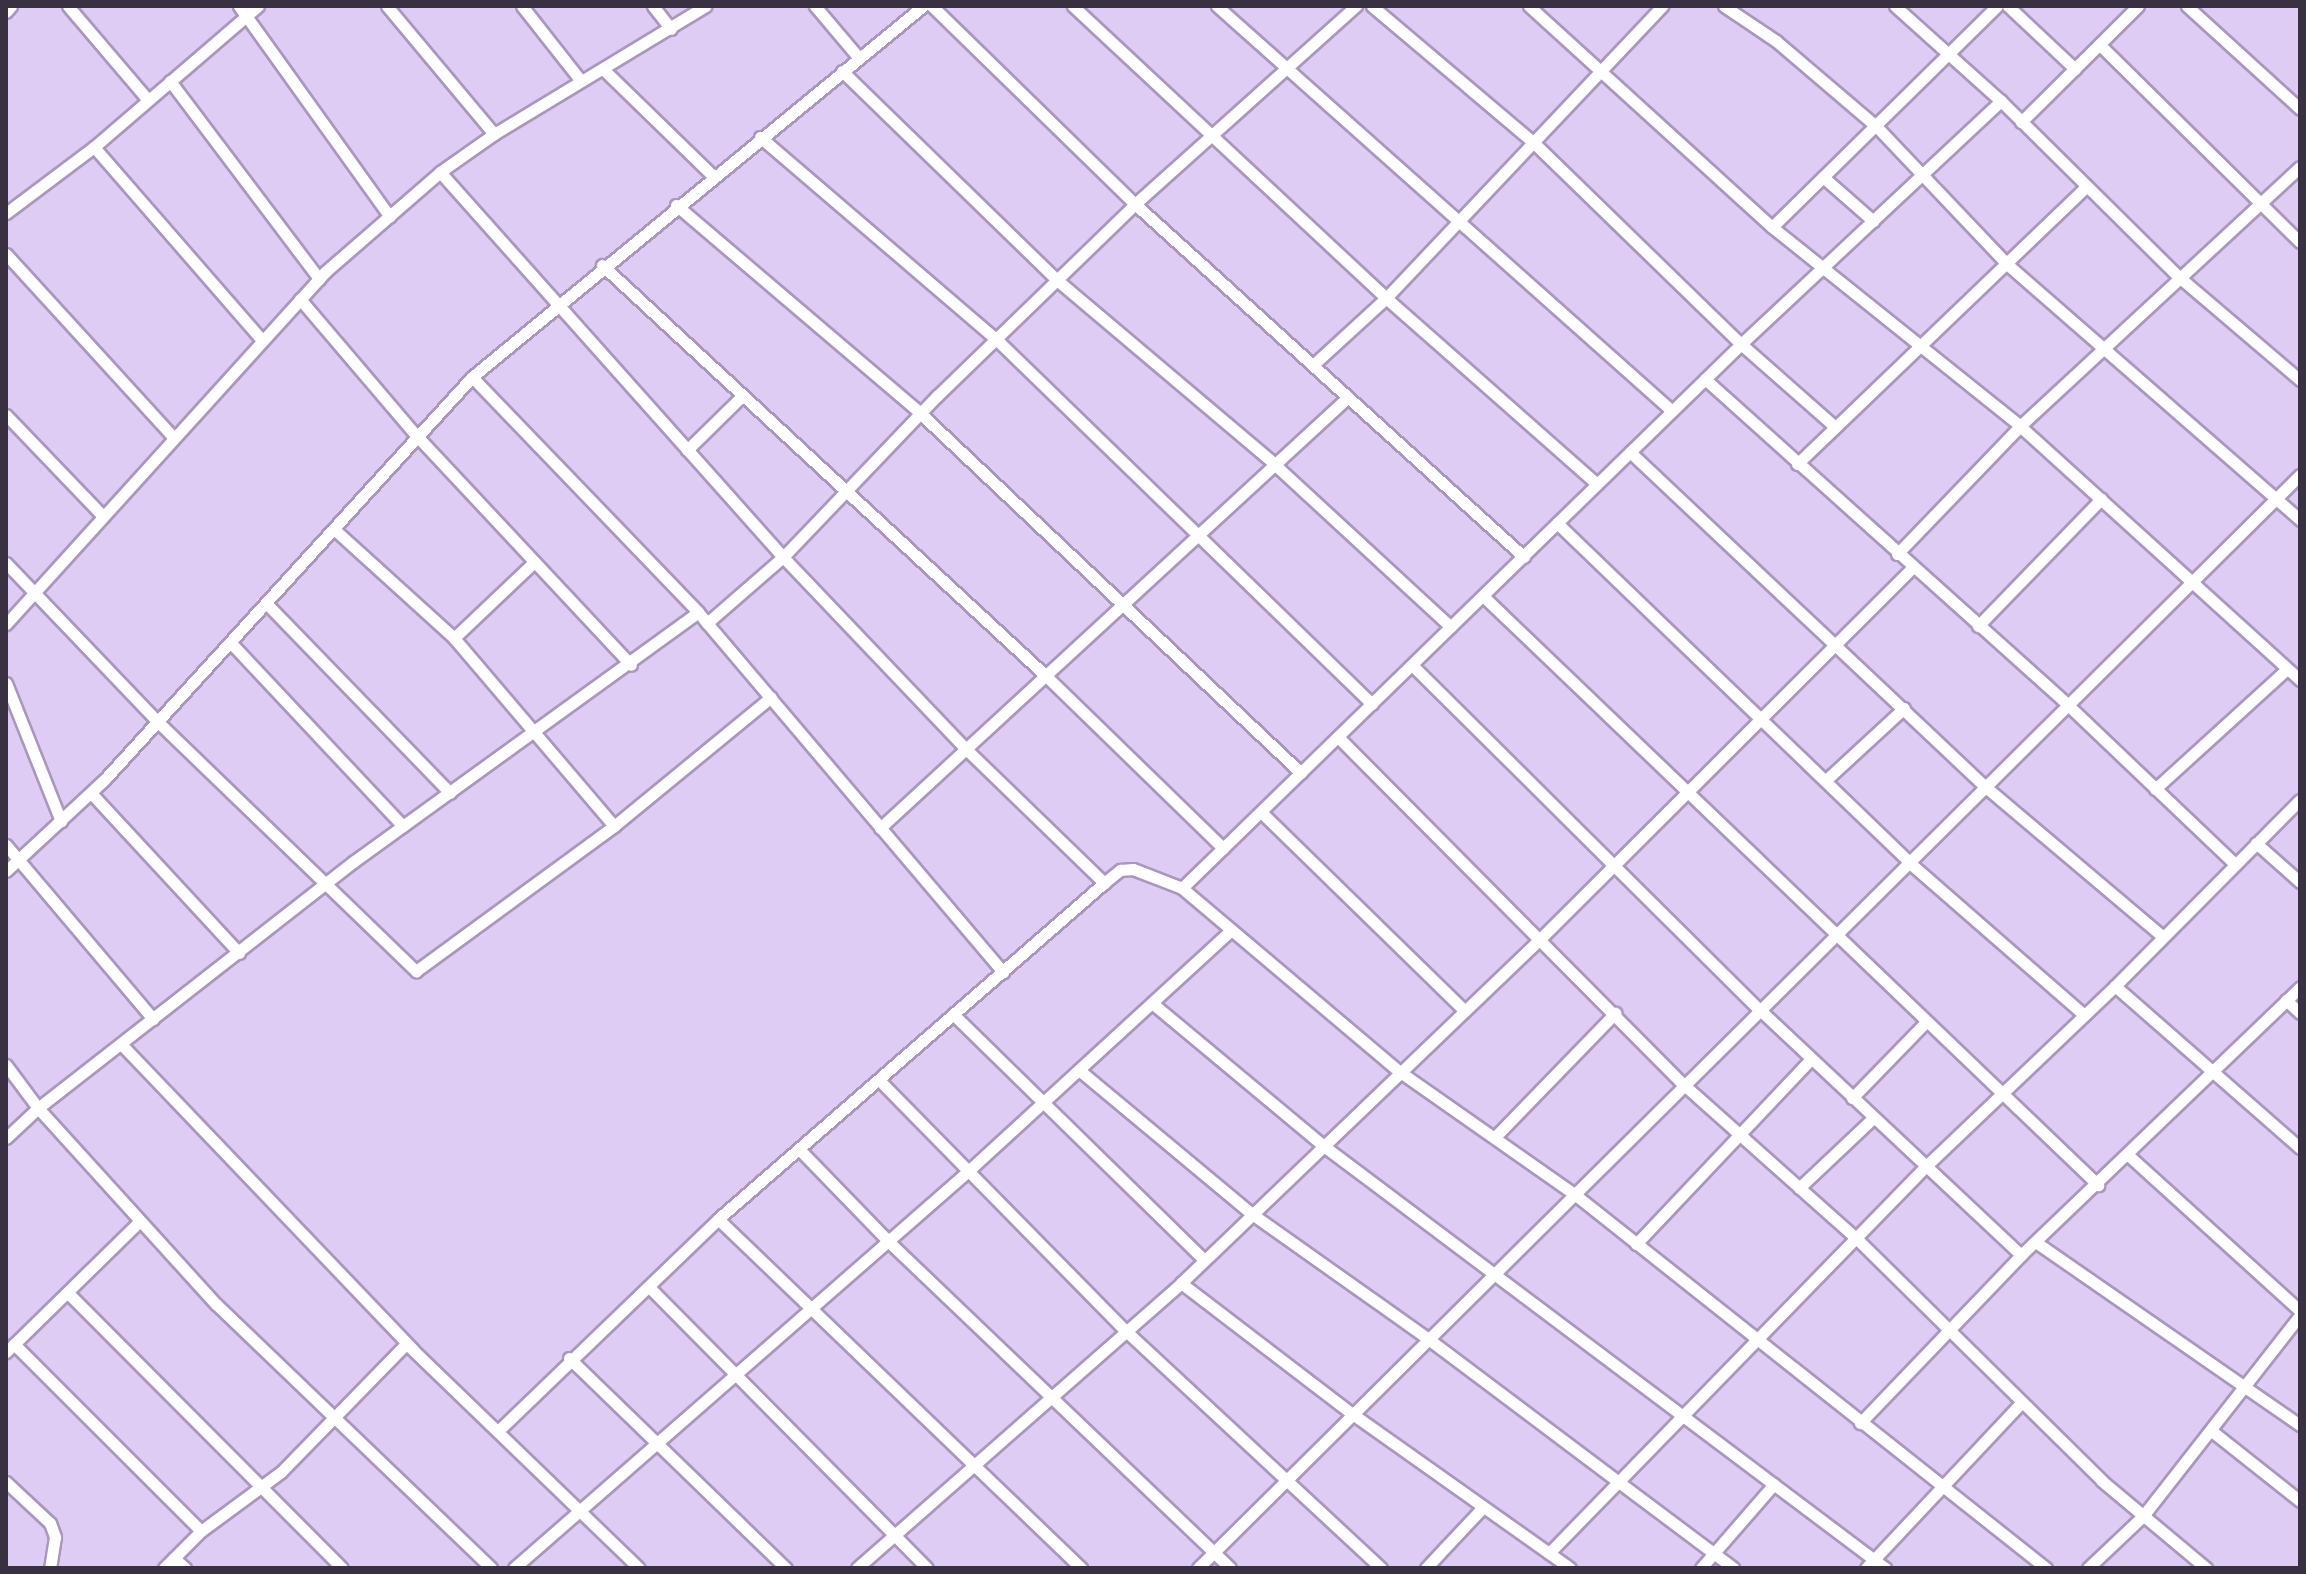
<!DOCTYPE html>
<style>
body{margin:0}
#map{position:relative;width:2306px;height:1574px;overflow:hidden;background:#dfccf4;font-family:Figtree,sans-serif}
div>[style]{position:absolute}
.roads{filter:drop-shadow(2px 0 #a997bd) drop-shadow(-2px 0 #a997bd) drop-shadow(0 2px #a997bd) drop-shadow(0 -2px #a997bd)}
.street>*{height:11px;margin:-5.5px;padding:0 5.5px;transform-origin:5.5px;border-radius:5.5px;background:#fff}
span{translate:-50% -50%;white-space:nowrap;text-align:center;line-height:1.15;-webkit-text-stroke:6px #dfccf4;paint-order:stroke}
.frame{position:absolute;inset:0;border:8px solid #393141;pointer-events:none}
</style>
<div id="map">
<div class="roads">
<div class="street">
<i style="left:68px;top:6px;width:123px;rotate:49.6deg"></i>
<i style="left:239px;top:6px;width:259px;rotate:54.4deg"></i>
<i style="left:387px;top:6px;width:167px;rotate:50.1deg"></i>
<i style="left:522px;top:6px;width:95px;rotate:51.8deg"></i>
<i style="left:653px;top:6px;width:29px;rotate:52deg"></i>
<i style="left:815px;top:6px;width:68px;rotate:49.8deg"></i>
<i style="left:932px;top:6px;width:284px;rotate:44.3deg"></i>
<i style="left:1135px;top:204px;width:525px;rotate:42.22deg"></i>
<i style="left:1073px;top:6px;width:428px;rotate:43deg"></i>
<i style="left:1386px;top:298px;width:281px;rotate:41.4deg"></i>
<i style="left:1217px;top:6px;width:609px;rotate:41.67deg"></i>
<i style="left:1372px;top:6px;width:211px;rotate:40.2deg"></i>
<i style="left:1533px;top:142px;width:290px;rotate:44.2deg"></i>
<i style="left:1741px;top:344px;width:125px;rotate:41.4deg"></i>
<i style="left:1529px;top:6px;width:328px;rotate:42.3deg"></i>
<i style="left:1772px;top:227px;width:318px;rotate:38.7deg"></i>
<i style="left:2020px;top:426px;width:378px;rotate:42.2deg"></i>
<i style="left:1724px;top:6px;width:63px;rotate:33.9deg"></i>
<i style="left:1776px;top:41px;width:131px;rotate:40.4deg"></i>
<i style="left:1876px;top:126px;width:192px;rotate:46.5deg"></i>
<i style="left:2008px;top:265px;width:388px;rotate:41.1deg"></i>
<i style="left:1895px;top:6px;width:142px;rotate:41.9deg"></i>
<i style="left:2001px;top:101px;width:250px;rotate:44.7deg"></i>
<i style="left:2179px;top:277px;width:159px;rotate:40.4deg"></i>
<i style="left:2008px;top:6px;width:92px;rotate:43.2deg"></i>
<i style="left:2187px;top:6px;width:153px;rotate:42.3deg"></i>
<i style="left:6px;top:12px;width:8px;rotate:-50deg"></i>
<i style="left:2101px;top:46px;width:279px;rotate:44.6deg"></i>
<i style="left:603px;top:69px;width:152px;rotate:44.2deg"></i>
<i style="left:842px;top:71px;width:300px;rotate:44.2deg"></i>
<i style="left:1057px;top:280px;width:282px;rotate:40.2deg"></i>
<i style="left:1272px;top:462px;width:243px;rotate:42.7deg"></i>
<i style="left:170px;top:81px;width:248px;rotate:53deg"></i>
<i style="left:2021px;top:122px;width:165px;rotate:-44.8deg"></i>
<i style="left:760px;top:137px;width:311px;rotate:40.6deg"></i>
<i style="left:996px;top:339px;width:524px;rotate:44.15deg"></i>
<i style="left:94px;top:147px;width:256px;rotate:49deg"></i>
<i style="left:440px;top:172px;width:516px;rotate:48.3deg"></i>
<i style="left:783px;top:557px;width:268px;rotate:46.4deg"></i>
<i style="left:968px;top:751px;width:190px;rotate:44.1deg"></i>
<i style="left:1823px;top:177px;width:67px;rotate:41.3deg"></i>
<i style="left:676px;top:205px;width:321px;rotate:40.4deg"></i>
<i style="left:920px;top:413px;width:524px;rotate:43.38deg"></i>
<i style="left:6px;top:213px;width:110px;rotate:-36.9deg"></i>
<i style="left:94px;top:147px;width:216px;rotate:-40.7deg"></i>
<i style="left:1772px;top:227px;width:315px;rotate:-44.5deg"></i>
<i style="left:6px;top:254px;width:246px;rotate:47.6deg"></i>
<i style="left:602px;top:265px;width:605px;rotate:42.79deg"></i>
<i style="left:1046px;top:676px;width:247px;rotate:44.2deg"></i>
<i style="left:300px;top:299px;width:177px;rotate:49.6deg"></i>
<i style="left:415px;top:434px;width:316px;rotate:46.9deg"></i>
<i style="left:1314px;top:364px;width:98px;rotate:-42.5deg"></i>
<i style="left:1386px;top:298px;width:402px;rotate:-46.6deg"></i>
<i style="left:472px;top:377px;width:326px;rotate:46.1deg"></i>
<i style="left:1705px;top:379px;width:491px;rotate:41.9deg"></i>
<i style="left:2070px;top:707px;width:228px;rotate:43.6deg"></i>
<i style="left:6px;top:415px;width:139px;rotate:46.2deg"></i>
<i style="left:687px;top:450px;width:78px;rotate:-44.5deg"></i>
<i style="left:1630px;top:452px;width:492px;rotate:43.3deg"></i>
<i style="left:1988px;top:789px;width:228px;rotate:40.2deg"></i>
<i style="left:1797px;top:464px;width:399px;rotate:-43.8deg"></i>
<i style="left:1557px;top:523px;width:492px;rotate:43.9deg"></i>
<i style="left:1911px;top:864px;width:230px;rotate:41.1deg"></i>
<i style="left:335px;top:530px;width:161px;rotate:42.2deg"></i>
<i style="left:454px;top:638px;width:247px;rotate:49.6deg"></i>
<i style="left:1897px;top:554px;width:178px;rotate:-46.1deg"></i>
<i style="left:2020px;top:426px;width:381px;rotate:-42.8deg"></i>
<i style="left:6px;top:563px;width:220px;rotate:46.3deg"></i>
<i style="left:158px;top:722px;width:359px;rotate:44deg"></i>
<i style="left:416px;top:971px;width:245px;rotate:-36.2deg"></i>
<i style="left:614px;top:826px;width:203px;rotate:-39.4deg"></i>
<i style="left:1483px;top:596px;width:852px;rotate:43.76deg"></i>
<i style="left:267px;top:604px;width:263px;rotate:45.9deg"></i>
<i style="left:707px;top:623px;width:458px;rotate:49.7deg"></i>
<i style="left:6px;top:624px;width:475px;rotate:-47.8deg"></i>
<i style="left:325px;top:272px;width:152px;rotate:-41deg"></i>
<i style="left:440px;top:172px;width:66px;rotate:-35.1deg"></i>
<i style="left:494px;top:134px;width:247px;rotate:-31.2deg"></i>
<i style="left:1978px;top:626px;width:177px;rotate:-45.9deg"></i>
<i style="left:454px;top:638px;width:110px;rotate:-43.5deg"></i>
<i style="left:231px;top:643px;width:251px;rotate:46.8deg"></i>
<i style="left:1412px;top:665px;width:489px;rotate:44.8deg"></i>
<i style="left:1759px;top:1009px;width:359px;rotate:43.2deg"></i>
<i style="left:6px;top:683px;width:149px;rotate:68.3deg"></i>
<i style="left:1338px;top:737px;width:489px;rotate:45.2deg"></i>
<i style="left:1683px;top:1084px;width:233px;rotate:41.7deg"></i>
<i style="left:1857px;top:1239px;width:344px;rotate:44.6deg"></i>
<i style="left:2102px;top:1481px;width:136px;rotate:39.9deg"></i>
<i style="left:1826px;top:780px;width:106px;rotate:-42.7deg"></i>
<i style="left:2155px;top:789px;width:178px;rotate:-42.3deg"></i>
<i style="left:91px;top:793px;width:218px;rotate:47.2deg"></i>
<i style="left:1261px;top:812px;width:282px;rotate:44.3deg"></i>
<i style="left:880px;top:828px;width:635px;rotate:-42.64deg"></i>
<i style="left:2256px;top:843px;width:59px;rotate:41.6deg"></i>
<i style="left:6px;top:845px;width:228px;rotate:49.8deg"></i>
<i style="left:6px;top:871px;width:135px;rotate:-42.9deg"></i>
<i style="left:105px;top:779px;width:544px;rotate:-47.61deg"></i>
<i style="left:472px;top:377px;width:584px;rotate:-39.44deg"></i>
<i style="left:1182px;top:888px;width:780px;rotate:-44.22deg"></i>
<i style="left:1741px;top:344px;width:356px;rotate:-43.1deg"></i>
<i style="left:2115px;top:986px;width:246px;rotate:41.2deg"></i>
<i style="left:2286px;top:1000px;width:19px;rotate:43deg"></i>
<i style="left:1152px;top:1003px;width:220px;rotate:39.8deg"></i>
<i style="left:1321px;top:1144px;width:706px;rotate:36.93deg"></i>
<i style="left:955px;top:1016px;width:349px;rotate:44.4deg"></i>
<i style="left:121px;top:1044px;width:422px;rotate:46.3deg"></i>
<i style="left:412px;top:1349px;width:315px;rotate:44deg"></i>
<i style="left:6px;top:1065px;width:54px;rotate:53.3deg"></i>
<i style="left:38px;top:1108px;width:265px;rotate:47.8deg"></i>
<i style="left:216px;top:1304px;width:381px;rotate:43.8deg"></i>
<i style="left:1079px;top:1070px;width:225px;rotate:39.8deg"></i>
<i style="left:1252px;top:1214px;width:214px;rotate:35.3deg"></i>
<i style="left:1427px;top:1338px;width:383px;rotate:36.9deg"></i>
<i style="left:880px;top:1081px;width:352px;rotate:45.5deg"></i>
<i style="left:1127px;top:1332px;width:347px;rotate:42.9deg"></i>
<i style="left:1852px;top:1098px;width:106px;rotate:-45.8deg"></i>
<i style="left:1495px;top:1137px;width:173px;rotate:-45.9deg"></i>
<i style="left:6px;top:1138px;width:44px;rotate:-43.2deg"></i>
<i style="left:38px;top:1108px;width:400px;rotate:-38deg"></i>
<i style="left:353px;top:862px;width:426px;rotate:-35.9deg"></i>
<i style="left:698px;top:612px;width:14px;rotate:51deg"></i>
<i style="left:707px;top:623px;width:101px;rotate:-41deg"></i>
<i style="left:783px;top:557px;width:223px;rotate:-46.3deg"></i>
<i style="left:937px;top:396px;width:276px;rotate:-44.1deg"></i>
<i style="left:1135px;top:204px;width:297px;rotate:-41.9deg"></i>
<i style="left:799px;top:1149px;width:128px;rotate:45.9deg"></i>
<i style="left:888px;top:1241px;width:473px;rotate:43.7deg"></i>
<i style="left:2127px;top:1154px;width:234px;rotate:42.2deg"></i>
<i style="left:1799px;top:1188px;width:102px;rotate:-43.4deg"></i>
<i style="left:718px;top:1219px;width:504px;rotate:43.87deg"></i>
<i style="left:2037px;top:1243px;width:320px;rotate:34.7deg"></i>
<i style="left:1636px;top:1244px;width:255px;rotate:-46.6deg"></i>
<i style="left:1181px;top:1283px;width:214px;rotate:37.4deg"></i>
<i style="left:1351px;top:1413px;width:268px;rotate:35.3deg"></i>
<i style="left:649px;top:1287px;width:395px;rotate:45.3deg"></i>
<i style="left:68px;top:1293px;width:388px;rotate:45.1deg"></i>
<i style="left:14px;top:1344px;width:264px;rotate:45deg"></i>
<i style="left:6px;top:1352px;width:187px;rotate:-44.4deg"></i>
<i style="left:569px;top:1358px;width:302px;rotate:44.1deg"></i>
<i style="left:1860px;top:1423px;width:233px;rotate:-46.2deg"></i>
<i style="left:2021px;top:1255px;width:387px;rotate:-43.8deg"></i>
<i style="left:499px;top:1430px;width:304px;rotate:-43.9deg"></i>
<i style="left:718px;top:1219px;width:512px;rotate:-41.04deg"></i>
<i style="left:1104px;top:883px;width:21px;rotate:-39deg"></i>
<i style="left:1120px;top:870px;width:13px;rotate:-4deg"></i>
<i style="left:1133px;top:869px;width:53px;rotate:21.2deg"></i>
<i style="left:1182px;top:888px;width:285px;rotate:40.2deg"></i>
<i style="left:1400px;top:1072px;width:211px;rotate:35deg"></i>
<i style="left:1573px;top:1193px;width:604px;rotate:38.41deg"></i>
<i style="left:2213px;top:1432px;width:111px;rotate:38.4deg"></i>
<i style="left:6px;top:1482px;width:60px;rotate:43deg"></i>
<i style="left:50px;top:1523px;width:15px;rotate:70deg"></i>
<i style="left:55px;top:1537px;width:31px;rotate:99deg"></i>
<i style="left:1549px;top:1553px;width:539px;rotate:-45.75deg"></i>
<i style="left:1925px;top:1167px;width:262px;rotate:-43.6deg"></i>
<i style="left:2115px;top:986px;width:262px;rotate:-45.2deg"></i>
<i style="left:174px;top:1558px;width:15px;rotate:42deg"></i>
<i style="left:164px;top:1568px;width:52px;rotate:-45deg"></i>
<i style="left:201px;top:1531px;width:99px;rotate:-36.4deg"></i>
<i style="left:281px;top:1472px;width:180px;rotate:-45.7deg"></i>
<i style="left:514px;top:1568px;width:600px;rotate:-41.15deg"></i>
<i style="left:966px;top:1173px;width:358px;rotate:-42.5deg"></i>
<i style="left:857px;top:1568px;width:432px;rotate:-41.3deg"></i>
<i style="left:1181px;top:1283px;width:500px;rotate:-43.78deg"></i>
<i style="left:1542px;top:937px;width:521px;rotate:-44.92deg"></i>
<i style="left:1198px;top:1568px;width:1552px;rotate:-44.77deg"></i>
<i style="left:1426px;top:1568px;width:83px;rotate:-46.9deg"></i>
<i style="left:1701px;top:1568px;width:111px;rotate:-49deg"></i>
<i style="left:1866px;top:1568px;width:225px;rotate:-46.8deg"></i>
<i style="left:2088px;top:1568px;width:76px;rotate:-43.4deg"></i>
<i style="left:2143px;top:1516px;width:255px;rotate:-52deg"></i>
</div>
</div>
<div class="frame"></div>
</div>
